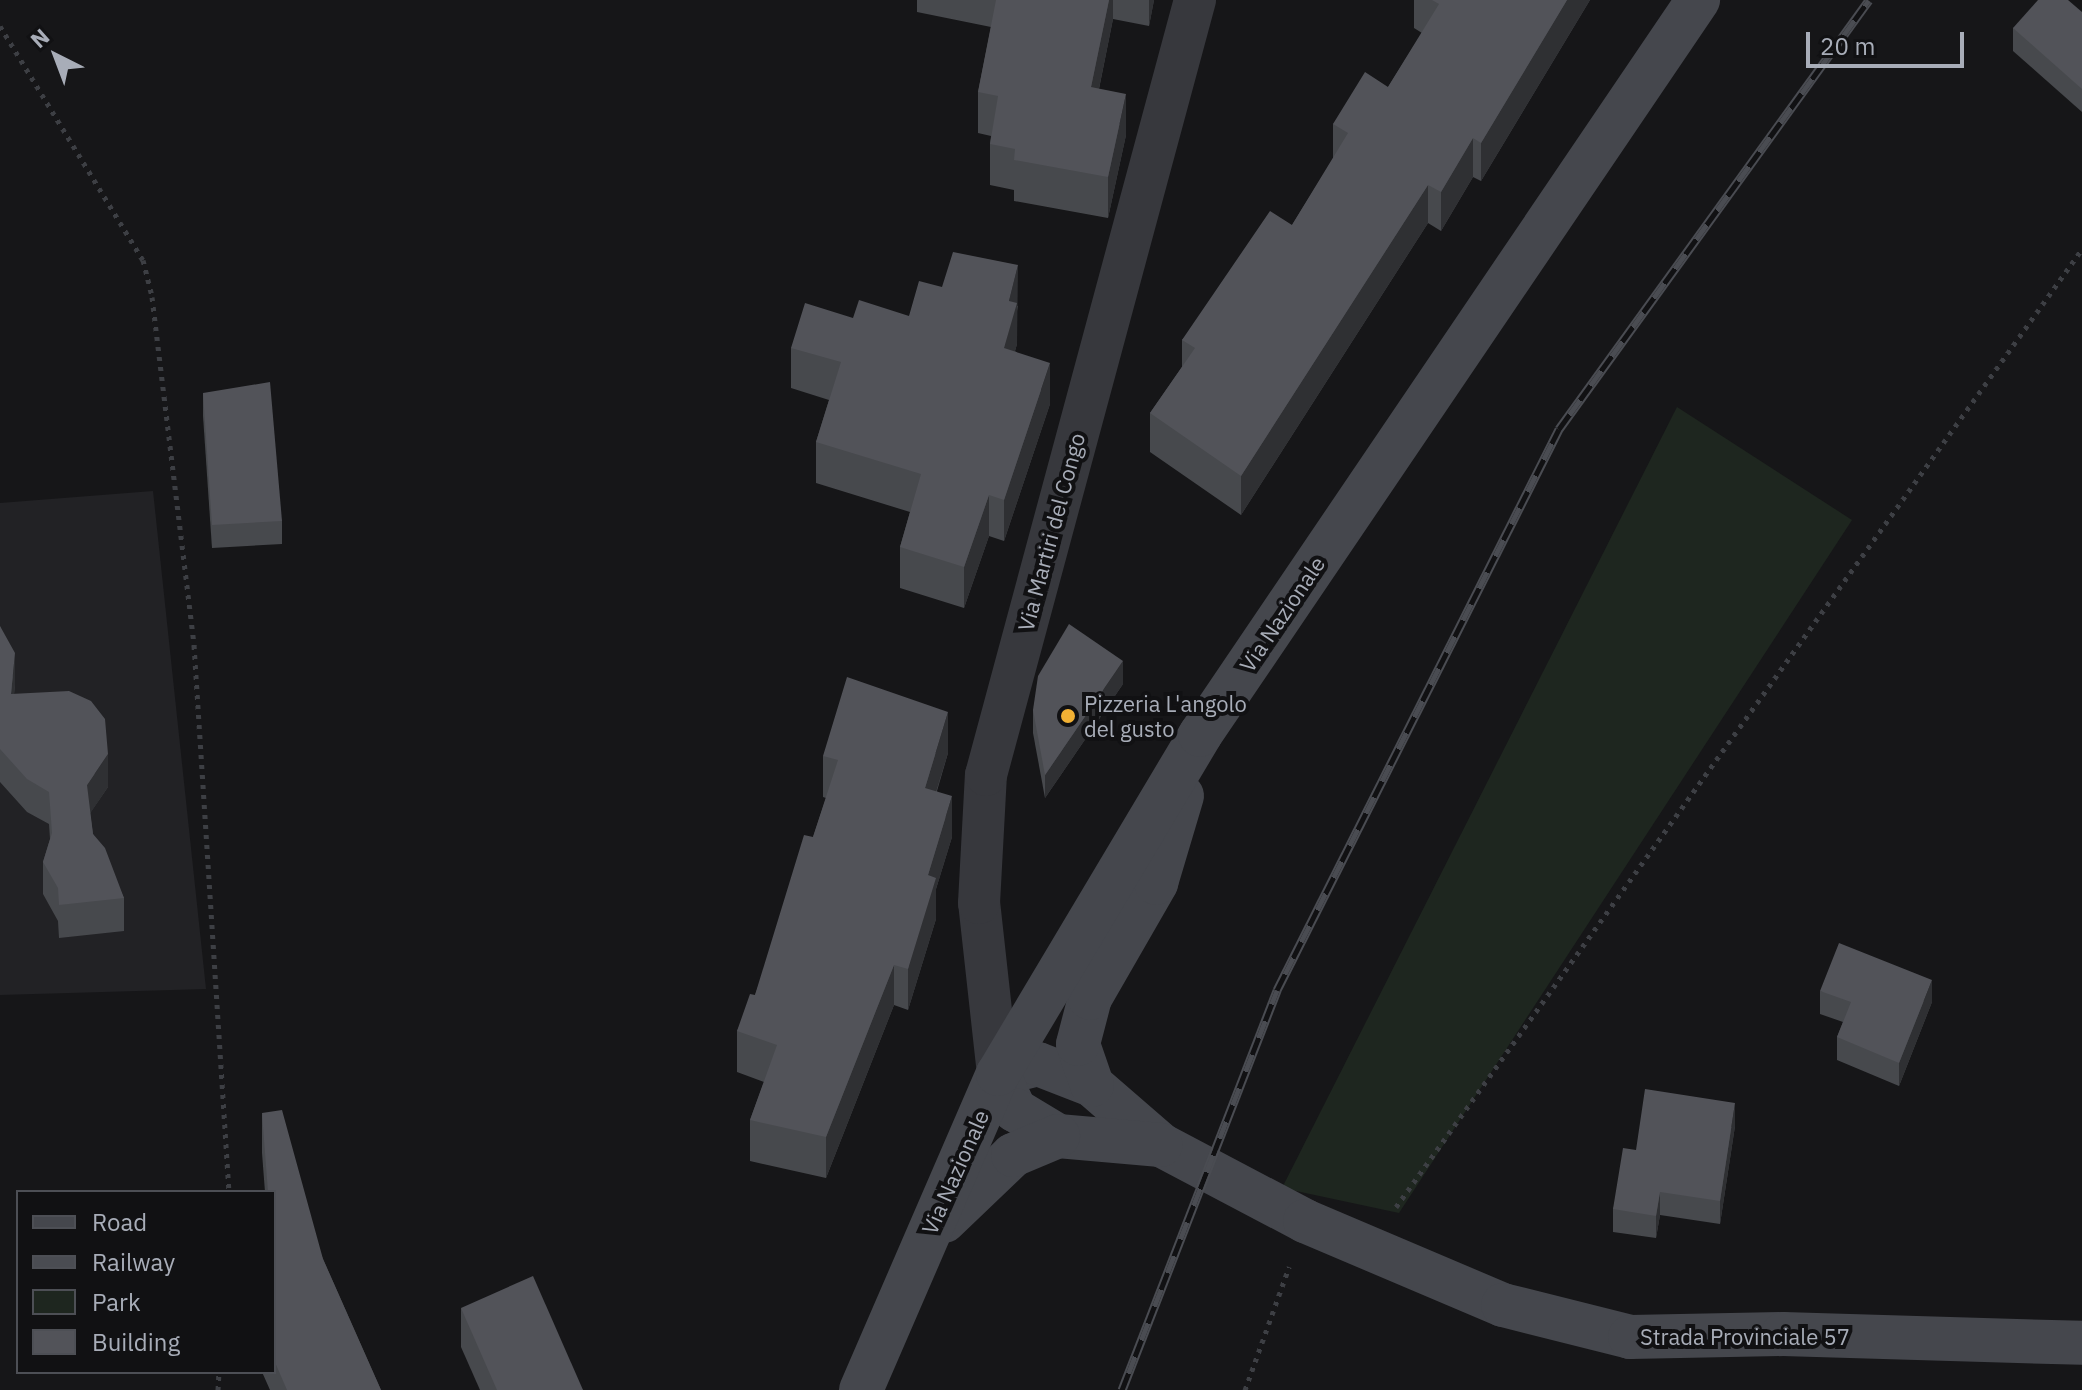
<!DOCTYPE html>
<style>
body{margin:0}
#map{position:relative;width:2082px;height:1390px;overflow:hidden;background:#161618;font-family:"IBM Plex Sans",sans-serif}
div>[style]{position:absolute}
.built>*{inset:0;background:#222225}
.green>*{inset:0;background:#1e261f}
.path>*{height:5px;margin-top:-2.5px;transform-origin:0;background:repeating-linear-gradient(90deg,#3d3f44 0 4px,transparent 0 10px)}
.street>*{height:42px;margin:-21px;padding:0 21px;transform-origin:21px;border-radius:21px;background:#37383d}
.secondary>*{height:44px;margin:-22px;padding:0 22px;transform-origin:22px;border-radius:22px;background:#45474d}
.rail>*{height:9px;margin-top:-4.5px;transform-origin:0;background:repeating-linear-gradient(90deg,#111113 0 18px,#4a4c52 0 36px);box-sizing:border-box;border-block:2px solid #4a4c52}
.wall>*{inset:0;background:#47494d}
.shaded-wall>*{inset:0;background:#2f3033}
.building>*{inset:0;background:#525359}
.dots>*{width:22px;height:22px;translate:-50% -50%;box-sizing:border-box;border:4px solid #111113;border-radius:50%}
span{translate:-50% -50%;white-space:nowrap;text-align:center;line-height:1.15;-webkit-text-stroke:8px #111113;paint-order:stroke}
.street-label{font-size:22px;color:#a8adb8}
.poi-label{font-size:22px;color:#a8adb8}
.left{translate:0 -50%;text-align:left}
.legend{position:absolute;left:16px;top:1190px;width:260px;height:184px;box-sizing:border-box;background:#111113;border:2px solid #4d4f55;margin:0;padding:10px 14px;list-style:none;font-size:24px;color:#a8adb8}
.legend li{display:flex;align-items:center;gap:16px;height:40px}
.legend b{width:40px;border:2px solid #4d4f55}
.north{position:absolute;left:16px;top:16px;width:80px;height:80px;-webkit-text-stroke:6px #111113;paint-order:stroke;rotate:318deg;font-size:22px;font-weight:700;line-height:32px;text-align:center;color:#a8adb8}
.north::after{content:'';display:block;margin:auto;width:28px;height:36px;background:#a8adb8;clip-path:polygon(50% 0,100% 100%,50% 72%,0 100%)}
.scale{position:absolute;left:1806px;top:32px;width:158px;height:36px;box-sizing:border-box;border:4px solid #a8adb8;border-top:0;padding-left:10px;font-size:24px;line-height:28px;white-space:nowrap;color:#a8adb8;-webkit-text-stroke:6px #111113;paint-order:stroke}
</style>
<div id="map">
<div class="built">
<i style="clip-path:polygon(153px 491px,206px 989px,0 995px,0 503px)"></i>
</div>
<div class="green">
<i style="clip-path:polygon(1677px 407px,1852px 520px,1399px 1213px,1282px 1188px)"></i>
</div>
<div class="path">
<i style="left:0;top:26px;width:274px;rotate:58.6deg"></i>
<i style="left:143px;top:260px;width:38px;rotate:76deg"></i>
<i style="left:152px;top:297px;width:351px;rotate:83.1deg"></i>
<i style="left:194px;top:645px;width:548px;rotate:86.34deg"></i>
<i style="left:1396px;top:1207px;width:1178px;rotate:-54.39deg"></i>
<i style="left:218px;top:1390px;width:18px;rotate:-87deg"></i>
<i style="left:1245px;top:1390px;width:131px;rotate:-70.3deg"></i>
</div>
<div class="street">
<i style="left:998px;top:1074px;width:172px;rotate:-96.3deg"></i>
<i style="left:979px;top:903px;width:128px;rotate:-86.9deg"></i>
<i style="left:986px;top:775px;width:803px;rotate:-74.91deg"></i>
</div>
<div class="secondary">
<i style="left:998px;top:1074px;width:41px;rotate:-14deg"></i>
<i style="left:1038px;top:1064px;width:58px;rotate:21.3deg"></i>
<i style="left:1092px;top:1085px;width:91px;rotate:41deg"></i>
<i style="left:1161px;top:1145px;width:163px;rotate:27.8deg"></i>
<i style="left:1305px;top:1221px;width:215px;rotate:23deg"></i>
<i style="left:1503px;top:1305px;width:131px;rotate:14.1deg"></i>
<i style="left:1630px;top:1337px;width:153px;rotate:-1.1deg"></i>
<i style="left:1783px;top:1334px;width:299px;rotate:1.7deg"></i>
<i style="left:998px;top:1074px;width:40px;rotate:65deg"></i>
<i style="left:1015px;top:1110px;width:50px;rotate:31.2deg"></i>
<i style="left:1058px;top:1136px;width:103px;rotate:5deg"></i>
<i style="left:1092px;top:1085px;width:43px;rotate:-108.9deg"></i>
<i style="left:1078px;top:1044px;width:48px;rotate:-75.4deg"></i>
<i style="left:1090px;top:998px;width:133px;rotate:-60.1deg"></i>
<i style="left:1156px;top:883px;width:91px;rotate:-73.4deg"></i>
<i style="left:944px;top:1221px;width:95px;rotate:-43.7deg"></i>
<i style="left:1013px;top:1155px;width:49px;rotate:-22.9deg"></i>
<i style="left:861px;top:1390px;width:344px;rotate:-66.6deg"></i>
<i style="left:998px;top:1074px;width:395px;rotate:-59.2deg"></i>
<i style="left:1200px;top:735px;width:888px;rotate:-55.88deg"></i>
</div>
<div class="rail">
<i style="left:1122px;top:1390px;width:429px;rotate:-68.8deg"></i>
<i style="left:1277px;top:990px;width:628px;rotate:-63.31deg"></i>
<i style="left:1559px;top:429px;width:529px;rotate:-54.15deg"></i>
</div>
<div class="wall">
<i style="clip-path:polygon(917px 0,1154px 0,1149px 26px,1113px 19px,1099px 89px,1126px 135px,1108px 218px,1014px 201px,1014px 190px,990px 185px,990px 144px,991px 136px,978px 133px,978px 92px,991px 27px,917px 12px)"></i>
<i style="clip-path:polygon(1414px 0,1590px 0,1481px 181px,1473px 177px,1441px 231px,1428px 223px,1241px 515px,1150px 452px,1150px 413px,1182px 367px,1182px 340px,1292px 225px,1333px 159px,1333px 124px,1388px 87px,1422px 33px,1414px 28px)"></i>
<i style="clip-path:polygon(2082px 12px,2082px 112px,2013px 51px,2013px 28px)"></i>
<i style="clip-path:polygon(942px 287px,1018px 306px,1017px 311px,1017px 344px,1015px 351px,1050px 404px,1004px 541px,989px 536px,964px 608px,900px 588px,900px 547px,910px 512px,816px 483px,816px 442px,829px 400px,791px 388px,791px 348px,853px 318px,909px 316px)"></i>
<i style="clip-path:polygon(203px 393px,282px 521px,282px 544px,212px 548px,203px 416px)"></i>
<i style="clip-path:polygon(0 626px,15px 685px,14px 694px,108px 787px,90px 813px,93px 834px,124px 898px,124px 931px,59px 938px,58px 921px,43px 894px,43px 862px,50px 839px,49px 824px,27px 812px,0 782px)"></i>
<i style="clip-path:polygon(1123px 684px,1045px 798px,1033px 733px,1033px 710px)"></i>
<i style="clip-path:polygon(948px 753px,937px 791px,952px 837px,936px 889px,936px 919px,908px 1010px,894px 1005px,826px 1178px,750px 1161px,750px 1120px,764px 1082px,737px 1072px,737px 1031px,755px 995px,813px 837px,826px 798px,823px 797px,823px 756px)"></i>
<i style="clip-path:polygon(1820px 991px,1932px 1002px,1899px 1086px,1837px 1060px,1837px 1037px,1843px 1022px,1820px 1014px)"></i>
<i style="clip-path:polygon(262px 1113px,323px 1259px,381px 1390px,270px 1390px,262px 1372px,274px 1372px,274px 1192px,265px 1192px,262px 1153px)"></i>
<i style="clip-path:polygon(1735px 1126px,1720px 1224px,1660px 1215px,1656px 1238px,1613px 1232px,1613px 1209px,1636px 1150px)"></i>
<i style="clip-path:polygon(461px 1308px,583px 1390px,480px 1390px,461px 1347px)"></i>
</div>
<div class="shaded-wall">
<i style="clip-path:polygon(1109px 0,1113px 0,1113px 19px,1091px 128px,1091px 87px)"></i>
<i style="clip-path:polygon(1149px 0,1154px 0,1149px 26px)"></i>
<i style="clip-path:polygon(1567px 0,1590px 0,1481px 181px,1481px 143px)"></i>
<i style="clip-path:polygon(1126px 94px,1126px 135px,1108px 218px,1108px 177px)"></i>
<i style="clip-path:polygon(1473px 138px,1473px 177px,1441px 231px,1441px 192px)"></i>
<i style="clip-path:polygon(1428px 185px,1428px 223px,1241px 515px,1241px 476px)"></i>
<i style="clip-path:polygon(1018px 265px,1017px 344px,1004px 389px,1004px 348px,1009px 301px)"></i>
<i style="clip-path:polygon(1050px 363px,1050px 404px,1004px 541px,1004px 500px)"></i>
<i style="clip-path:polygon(989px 495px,989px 536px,964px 608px,964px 567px)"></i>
<i style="clip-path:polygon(15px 653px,15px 685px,11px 727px,11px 694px)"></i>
<i style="clip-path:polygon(1123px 661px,1123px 684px,1045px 798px,1045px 775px)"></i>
<i style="clip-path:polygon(948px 712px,948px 753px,925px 828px,925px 788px)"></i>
<i style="clip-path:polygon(108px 754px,108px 787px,87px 818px,87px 785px)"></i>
<i style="clip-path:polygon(952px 796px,952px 837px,936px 889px,936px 919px,908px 1010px,908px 969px,928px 875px)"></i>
<i style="clip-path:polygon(894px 965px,894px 1005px,826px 1178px,826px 1137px)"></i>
<i style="clip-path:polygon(1932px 980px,1932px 1002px,1899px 1086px,1899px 1063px)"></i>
<i style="clip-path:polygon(1735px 1103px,1735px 1126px,1720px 1224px,1720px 1201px)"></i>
<i style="clip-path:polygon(1660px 1192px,1660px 1215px,1656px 1238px,1656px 1216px)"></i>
</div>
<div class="building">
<i style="clip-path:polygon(996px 0,1109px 0,1091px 87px,1126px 94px,1108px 177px,1014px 160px,1015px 149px,990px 144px,998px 96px,978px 92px)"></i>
<i style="clip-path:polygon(1432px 0,1567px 0,1481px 143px,1473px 138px,1441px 192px,1428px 185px,1241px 476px,1150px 413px,1195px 348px,1182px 340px,1270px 211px,1292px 225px,1348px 133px,1333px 124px,1365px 72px,1388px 87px,1439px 4px)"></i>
<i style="clip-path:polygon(2038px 0,2068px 0,2082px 12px,2082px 89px,2013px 28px)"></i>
<i style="clip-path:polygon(953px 252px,1018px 265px,1009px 301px,1017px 303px,1004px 348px,1050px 363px,1004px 500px,989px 495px,964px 567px,900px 547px,921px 474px,816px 442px,841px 362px,791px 348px,805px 303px,853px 318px,859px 300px,909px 316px,919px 281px,942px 287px)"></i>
<i style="clip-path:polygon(270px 382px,282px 521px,212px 525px,203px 393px)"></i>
<i style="clip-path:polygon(1069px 624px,1123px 661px,1045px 775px,1033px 710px,1038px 676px)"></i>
<i style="clip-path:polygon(0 626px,15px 653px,11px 694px,69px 691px,91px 701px,105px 719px,108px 754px,87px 785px,93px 834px,105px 848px,124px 898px,59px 905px,58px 888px,43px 862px,52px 833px,49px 792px,27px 779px,0 749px)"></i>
<i style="clip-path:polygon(847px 677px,948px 712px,925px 788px,952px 796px,928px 875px,936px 878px,908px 969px,894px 965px,826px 1137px,750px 1120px,777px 1045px,737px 1031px,750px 994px,755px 995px,804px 835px,813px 837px,838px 760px,823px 756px)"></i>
<i style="clip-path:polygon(1839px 943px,1932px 980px,1899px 1063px,1837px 1037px,1851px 1002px,1820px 991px)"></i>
<i style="clip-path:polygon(1645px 1089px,1735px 1103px,1720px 1201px,1660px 1192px,1656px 1216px,1613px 1209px,1623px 1148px,1636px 1150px)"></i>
<i style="clip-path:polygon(282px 1110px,323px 1259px,381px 1390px,287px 1390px,274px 1360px,274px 1290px,275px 1290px,274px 1273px,274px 1192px,268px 1192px,262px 1113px)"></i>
<i style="clip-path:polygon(533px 1276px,583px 1390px,497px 1390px,461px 1308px)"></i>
</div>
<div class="dots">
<i style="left:1068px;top:716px;background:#f2b134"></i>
</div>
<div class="street-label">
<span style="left:1051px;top:532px;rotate:-75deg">Via Martiri del Congo</span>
<span style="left:1282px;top:614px;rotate:-56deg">Via Nazionale</span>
<span style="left:955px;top:1172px;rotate:-66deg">Via Nazionale</span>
<span style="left:1745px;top:1337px">Strada Provinciale 57</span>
</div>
<div class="poi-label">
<span class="left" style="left:1084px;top:716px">Pizzeria L'angolo<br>del gusto</span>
</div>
<ul class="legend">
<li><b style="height:10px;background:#45474d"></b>Road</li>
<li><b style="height:10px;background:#4a4c52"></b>Railway</li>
<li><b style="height:22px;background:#1e261f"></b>Park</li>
<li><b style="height:22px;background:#525359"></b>Building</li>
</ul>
<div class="north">N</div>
<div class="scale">20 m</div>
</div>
